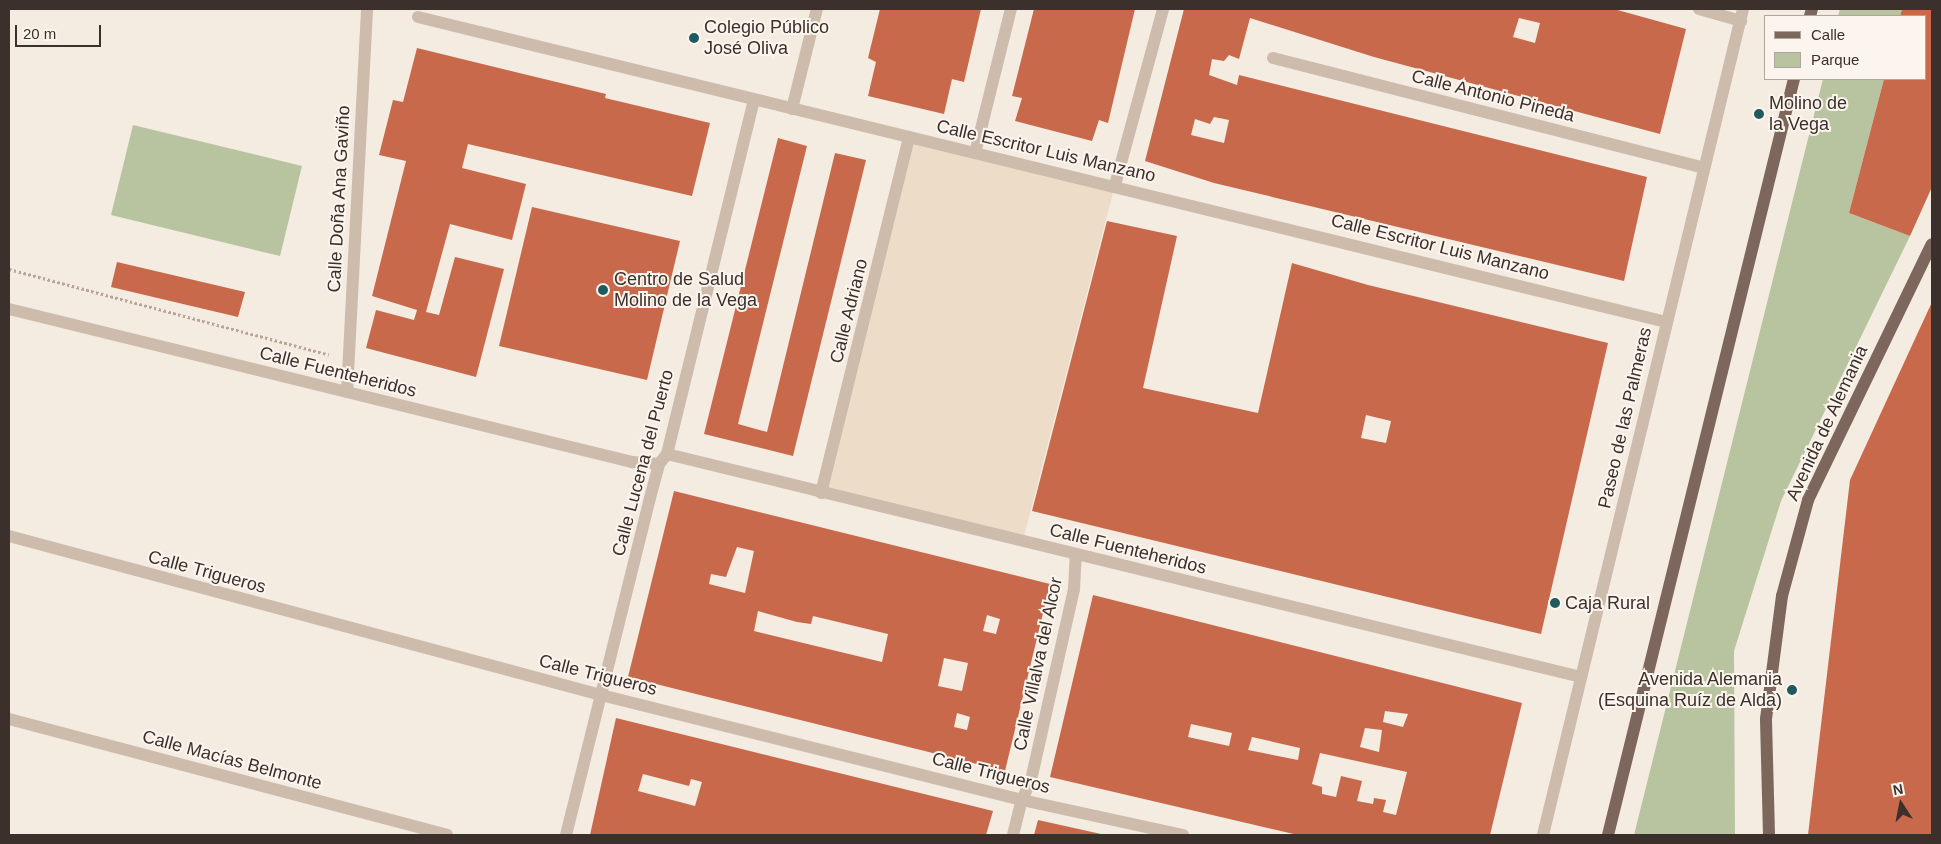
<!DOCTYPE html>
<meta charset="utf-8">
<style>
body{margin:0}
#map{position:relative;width:1941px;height:844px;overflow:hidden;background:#f4ebe1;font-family:Helvetica,sans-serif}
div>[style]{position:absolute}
.green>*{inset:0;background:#b8c4a0}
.plaza>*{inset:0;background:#ecdcc8}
.building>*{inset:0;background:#c8694b}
.path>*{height:3px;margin-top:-1.5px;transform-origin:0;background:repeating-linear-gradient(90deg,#b9a596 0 2.5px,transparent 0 5px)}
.minor>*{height:12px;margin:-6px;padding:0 6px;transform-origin:6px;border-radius:6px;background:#cdbbac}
.major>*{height:12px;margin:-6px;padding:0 6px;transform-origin:6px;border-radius:6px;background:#7d675c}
.dots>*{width:14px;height:14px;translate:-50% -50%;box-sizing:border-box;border:2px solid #fbf5ee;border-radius:50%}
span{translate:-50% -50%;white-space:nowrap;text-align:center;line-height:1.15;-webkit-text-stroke:4px #fbf5ee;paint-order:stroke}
.poi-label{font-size:18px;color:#3b302b}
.left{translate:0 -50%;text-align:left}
.right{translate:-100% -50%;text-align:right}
.street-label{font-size:18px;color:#3b302b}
.frame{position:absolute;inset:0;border:10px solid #3b302b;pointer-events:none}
.legend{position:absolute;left:1764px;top:15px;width:162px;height:65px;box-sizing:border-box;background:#fbf5ee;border:1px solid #aea6a0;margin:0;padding:6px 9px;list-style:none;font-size:15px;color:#3b302b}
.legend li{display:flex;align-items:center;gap:10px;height:25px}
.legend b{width:25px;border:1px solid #aea6a0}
.north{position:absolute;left:1876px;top:779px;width:50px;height:50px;-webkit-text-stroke:4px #fbf5ee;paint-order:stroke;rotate:349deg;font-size:14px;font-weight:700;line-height:20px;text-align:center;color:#3b302b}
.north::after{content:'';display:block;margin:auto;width:18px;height:22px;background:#3b302b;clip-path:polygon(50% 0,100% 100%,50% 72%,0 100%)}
.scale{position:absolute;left:15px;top:25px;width:86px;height:22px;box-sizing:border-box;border:2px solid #3b302b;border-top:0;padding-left:6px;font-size:15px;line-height:18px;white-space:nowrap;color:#3b302b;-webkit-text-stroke:4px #fbf5ee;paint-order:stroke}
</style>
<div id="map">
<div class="green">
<i style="clip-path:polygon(1840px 9px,1902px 9px,1900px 16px,1838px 16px)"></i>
<i style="clip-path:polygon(1823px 79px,1884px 79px,1849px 213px,1910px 236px,1781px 501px,1734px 651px,1735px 835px,1634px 835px)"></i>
<i style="clip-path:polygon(133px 125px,302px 166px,280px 256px,111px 215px)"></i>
</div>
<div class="plaza">
<i style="clip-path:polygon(909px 137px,1115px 185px,1023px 540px,821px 493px)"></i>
</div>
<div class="building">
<i style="clip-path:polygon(880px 9px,981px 9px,964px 82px,952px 79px,944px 114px,868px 96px,876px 62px,868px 58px)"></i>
<i style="clip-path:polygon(1034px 9px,1135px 9px,1108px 123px,1099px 120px,1092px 141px,1015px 121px,1022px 98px,1012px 96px)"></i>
<i style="clip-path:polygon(evenodd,1184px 9px,1614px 9px,1686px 29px,1660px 134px,1374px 57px,1250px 18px,1239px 59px,1229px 55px,1224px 61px,1212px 59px,1209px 75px,1237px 85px,1239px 75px,1647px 177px,1624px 281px,1214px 183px,1145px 161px,1184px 9px,1519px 18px,1540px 23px,1535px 43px,1513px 37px,1519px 18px,1184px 9px,1214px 117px,1229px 120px,1224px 143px,1191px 135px,1195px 119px,1210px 124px,1214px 117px)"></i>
<i style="clip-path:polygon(1902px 9px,1932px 9px,1932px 187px,1910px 236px,1849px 213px,1884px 79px,1925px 79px,1925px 16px,1900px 16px)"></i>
<i style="clip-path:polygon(417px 48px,606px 94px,605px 98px,710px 123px,692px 196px,468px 144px,462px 168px,526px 184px,512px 240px,450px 224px,426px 312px,439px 315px,455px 257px,504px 269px,476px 377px,366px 348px,376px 310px,414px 320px,417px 310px,372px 296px,406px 161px,379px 155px,393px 100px,403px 102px)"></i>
<i style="clip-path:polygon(778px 138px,807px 146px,738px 424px,767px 432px,835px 153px,866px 160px,793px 456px,704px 434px)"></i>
<i style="clip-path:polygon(532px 207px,680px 241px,647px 380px,499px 346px)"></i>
<i style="clip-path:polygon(evenodd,1107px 221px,1177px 236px,1143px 388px,1258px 413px,1292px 263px,1368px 285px,1608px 343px,1541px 634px,1032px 511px,1107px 221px,1366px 415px,1391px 421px,1386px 443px,1361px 438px,1366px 415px)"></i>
<i style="clip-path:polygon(117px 262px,245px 292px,238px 317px,111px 287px)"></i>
<i style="clip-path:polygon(1932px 302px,1932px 835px,1808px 835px,1850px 480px)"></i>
<i style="clip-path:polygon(evenodd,674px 491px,1050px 584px,1005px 771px,628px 677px,674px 491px,737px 547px,754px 551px,745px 593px,709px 584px,711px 574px,726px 577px,737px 547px,674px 491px,758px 611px,797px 622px,811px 624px,813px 616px,888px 634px,882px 662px,754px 631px,758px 611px,674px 491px,987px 615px,1000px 619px,996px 634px,983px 631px,987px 615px,674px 491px,944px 658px,968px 663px,962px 691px,938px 686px,944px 658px,674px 491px,957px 713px,970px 717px,967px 730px,954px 727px,957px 713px)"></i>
<i style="clip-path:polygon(evenodd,1093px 595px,1522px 703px,1490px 835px,1298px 835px,1050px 777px,1093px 595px,1385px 711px,1408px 714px,1403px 727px,1383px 722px,1385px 711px,1093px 595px,1191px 724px,1232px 733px,1229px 746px,1188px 737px,1191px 724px,1093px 595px,1365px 728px,1382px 730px,1379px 752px,1360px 747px,1365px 728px,1093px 595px,1252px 737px,1300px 748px,1298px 760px,1248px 750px,1252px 737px,1093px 595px,1320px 753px,1407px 772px,1396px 815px,1383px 812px,1386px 800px,1374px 798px,1373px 804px,1357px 801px,1362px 781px,1341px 776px,1336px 797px,1322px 794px,1322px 787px,1312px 784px,1320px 753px)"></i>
<i style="clip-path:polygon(evenodd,616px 718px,993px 811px,986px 835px,590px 835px,616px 718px,643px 774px,689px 786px,691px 779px,702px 782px,695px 806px,638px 791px,643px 774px)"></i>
<i style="clip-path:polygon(1038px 820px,1101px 834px,1101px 835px,1034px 835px)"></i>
</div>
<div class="path">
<i style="left:9px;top:269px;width:331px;rotate:15deg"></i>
</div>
<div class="minor">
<i style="left:1699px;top:9px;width:44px;rotate:15.9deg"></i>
<i style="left:418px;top:17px;width:1285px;rotate:13.73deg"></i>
<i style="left:1273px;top:58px;width:445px;rotate:14.3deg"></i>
<i style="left:792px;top:109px;width:103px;rotate:-76deg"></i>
<i style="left:975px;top:153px;width:148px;rotate:-76deg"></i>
<i style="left:1115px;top:185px;width:182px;rotate:-74.7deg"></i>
<i style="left:9px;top:309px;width:642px;rotate:13.8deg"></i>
<i style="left:632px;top:462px;width:27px;rotate:4deg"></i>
<i style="left:347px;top:392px;width:384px;rotate:-87deg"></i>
<i style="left:667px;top:454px;width:941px;rotate:13.71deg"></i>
<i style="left:821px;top:493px;width:367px;rotate:-76.1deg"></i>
<i style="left:9px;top:536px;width:613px;rotate:15.03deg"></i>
<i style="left:601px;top:695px;width:434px;rotate:14deg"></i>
<i style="left:1022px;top:800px;width:165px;rotate:12.3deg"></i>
<i style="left:9px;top:719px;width:453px;rotate:14.8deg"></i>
<i style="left:566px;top:835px;width:347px;rotate:-76deg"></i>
<i style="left:650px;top:498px;width:35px;rotate:-75deg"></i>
<i style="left:659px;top:464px;width:13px;rotate:-51deg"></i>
<i style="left:667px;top:454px;width:365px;rotate:-76.2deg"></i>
<i style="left:1013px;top:835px;width:36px;rotate:-76deg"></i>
<i style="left:1022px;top:800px;width:22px;rotate:-66deg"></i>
<i style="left:1031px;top:780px;width:196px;rotate:-77.3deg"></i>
<i style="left:1074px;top:589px;width:33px;rotate:-87deg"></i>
<i style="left:1543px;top:835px;width:850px;rotate:-76.39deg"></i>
</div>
<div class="major">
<i style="left:1810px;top:16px;width:7px;rotate:-74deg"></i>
<i style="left:1608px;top:835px;width:779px;rotate:-76.18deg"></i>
<i style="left:1769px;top:835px;width:116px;rotate:-91.5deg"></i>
<i style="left:1766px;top:719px;width:124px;rotate:-82.6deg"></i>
<i style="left:1782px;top:596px;width:99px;rotate:-74.8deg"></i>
<i style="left:1808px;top:500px;width:284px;rotate:-64.2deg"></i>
</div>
<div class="dots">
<i style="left:694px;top:38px;background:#1f5a5e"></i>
<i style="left:1759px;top:114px;background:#1f5a5e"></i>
<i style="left:603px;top:290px;background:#1f5a5e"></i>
<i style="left:1555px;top:603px;background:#1f5a5e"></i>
<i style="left:1792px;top:690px;background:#1f5a5e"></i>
</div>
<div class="poi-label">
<span class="left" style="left:704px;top:38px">Colegio Público<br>José Oliva</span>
<span class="left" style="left:1769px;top:114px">Molino de<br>la Vega</span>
<span class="left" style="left:614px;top:290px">Centro de Salud<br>Molino de la Vega</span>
<span class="left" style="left:1565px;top:603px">Caja Rural</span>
<span class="right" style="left:1782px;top:690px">Avenida Alemania<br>(Esquina Ruíz de Alda)</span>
</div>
<div class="street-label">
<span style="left:1493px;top:96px;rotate:14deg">Calle Antonio Pineda</span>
<span style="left:1046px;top:151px;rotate:13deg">Calle Escritor Luis Manzano</span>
<span style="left:339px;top:199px;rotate:-87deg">Calle Doña Ana Gaviño</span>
<span style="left:1440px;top:247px;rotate:14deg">Calle Escritor Luis Manzano</span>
<span style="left:849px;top:311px;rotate:-76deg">Calle Adriano</span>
<span style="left:338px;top:372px;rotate:14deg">Calle Fuenteheridos</span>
<span style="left:1625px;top:418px;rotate:-77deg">Paseo de las Palmeras</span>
<span style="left:1827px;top:423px;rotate:-65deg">Avenida de Alemania</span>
<span style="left:643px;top:463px;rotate:-75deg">Calle Lucena del Puerto</span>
<span style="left:1128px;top:549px;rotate:14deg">Calle Fuenteheridos</span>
<span style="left:207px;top:572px;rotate:15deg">Calle Trigueros</span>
<span style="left:1038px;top:664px;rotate:-78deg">Calle Villalva del Alcor</span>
<span style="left:598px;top:675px;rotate:14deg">Calle Trigueros</span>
<span style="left:232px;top:760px;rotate:15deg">Calle Macías Belmonte</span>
<span style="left:991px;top:773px;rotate:14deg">Calle Trigueros</span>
</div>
<div class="frame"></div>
<ul class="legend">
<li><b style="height:6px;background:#7d675c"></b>Calle</li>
<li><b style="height:14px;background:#b8c4a0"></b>Parque</li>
</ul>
<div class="north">N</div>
<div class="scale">20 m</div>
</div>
